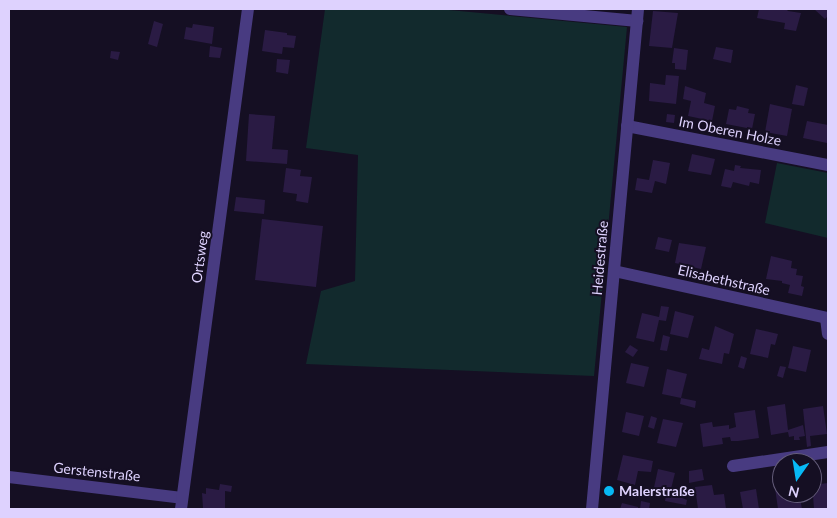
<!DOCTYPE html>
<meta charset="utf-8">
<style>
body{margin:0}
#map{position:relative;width:837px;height:518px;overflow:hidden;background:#150f23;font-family:Lato,sans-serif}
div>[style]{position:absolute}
.green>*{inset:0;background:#122a2d}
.building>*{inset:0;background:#2a1b44}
.minor>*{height:12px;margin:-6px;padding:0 6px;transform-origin:6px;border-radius:6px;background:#483b81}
.dots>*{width:14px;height:14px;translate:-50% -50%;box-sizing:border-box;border:2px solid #150f23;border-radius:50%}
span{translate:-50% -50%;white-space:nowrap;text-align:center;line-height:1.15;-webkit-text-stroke:4px #150f23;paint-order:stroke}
.street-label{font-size:14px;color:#ded2fe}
.poi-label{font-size:14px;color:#ded2fe;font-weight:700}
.left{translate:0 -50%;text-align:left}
.frame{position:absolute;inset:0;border:10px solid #ded2fe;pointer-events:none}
.north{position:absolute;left:772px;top:453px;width:50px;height:50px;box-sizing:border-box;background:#150f23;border:1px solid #655d7b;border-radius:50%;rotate:193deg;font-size:14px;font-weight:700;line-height:20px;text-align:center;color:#ded2fe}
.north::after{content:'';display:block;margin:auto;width:18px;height:22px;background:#07b9f5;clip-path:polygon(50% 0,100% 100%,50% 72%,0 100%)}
</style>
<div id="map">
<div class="green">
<i style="clip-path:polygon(325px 9px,438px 9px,627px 27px,594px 376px,306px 364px,321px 291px,355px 281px,358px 155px,306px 148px)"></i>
<i style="clip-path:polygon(777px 163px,828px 173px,828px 238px,765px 223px)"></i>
</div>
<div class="building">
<i style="clip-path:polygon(759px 9px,786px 9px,788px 11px,801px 13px,796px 31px,784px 29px,785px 23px,757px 18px)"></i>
<i style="clip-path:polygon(814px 9px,828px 9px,828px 16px,825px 19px)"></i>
<i style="clip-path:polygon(653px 11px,678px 13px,672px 48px,649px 46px)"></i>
<i style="clip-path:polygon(154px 21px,163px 24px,157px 47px,148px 44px)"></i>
<i style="clip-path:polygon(193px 24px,214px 27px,212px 44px,184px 39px,186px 27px,192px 28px)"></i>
<i style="clip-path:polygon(265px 30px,287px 33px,287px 35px,296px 36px,294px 48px,283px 47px,282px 54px,262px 51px)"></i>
<i style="clip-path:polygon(210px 46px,222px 48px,220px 58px,209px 57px)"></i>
<i style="clip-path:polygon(716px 47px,733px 50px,731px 63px,713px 59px)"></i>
<i style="clip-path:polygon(674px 48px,688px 50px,686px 70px,675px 69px,675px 63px,672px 63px)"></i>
<i style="clip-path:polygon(111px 51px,120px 52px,118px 60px,110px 58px)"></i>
<i style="clip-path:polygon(277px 59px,290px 60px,288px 74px,276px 72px)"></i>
<i style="clip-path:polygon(666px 75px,679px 76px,676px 104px,649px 101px,650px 83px,665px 85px)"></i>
<i style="clip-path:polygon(796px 85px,808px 88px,804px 106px,792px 104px)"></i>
<i style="clip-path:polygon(685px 86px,706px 93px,704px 103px,715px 106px,712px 121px,688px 116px,691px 101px,683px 99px)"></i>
<i style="clip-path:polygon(770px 104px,792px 109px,787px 136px,765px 132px)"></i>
<i style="clip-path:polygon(737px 106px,749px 109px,748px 113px,755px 114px,752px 129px,726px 124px,729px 109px,736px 110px)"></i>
<i style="clip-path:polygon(249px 114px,275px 116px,272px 149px,288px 150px,287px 164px,246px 161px)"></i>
<i style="clip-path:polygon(667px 114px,675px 115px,674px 123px,666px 122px)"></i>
<i style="clip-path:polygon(807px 121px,828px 125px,827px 143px,803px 138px)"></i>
<i style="clip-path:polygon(692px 154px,715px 159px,711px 175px,688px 171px)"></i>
<i style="clip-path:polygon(653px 160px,670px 163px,666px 184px,655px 181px,652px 193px,635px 190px,637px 178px,649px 180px)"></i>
<i style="clip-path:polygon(735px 165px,741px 166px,740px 168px,761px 170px,759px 184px,750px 182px,749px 186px,733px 182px,731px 188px,721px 186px,725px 169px,734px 171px)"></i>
<i style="clip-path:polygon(286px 168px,301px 170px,300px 176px,312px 177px,308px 203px,296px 201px,297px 194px,283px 192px)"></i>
<i style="clip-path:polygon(236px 197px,265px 200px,264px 214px,234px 211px)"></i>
<i style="clip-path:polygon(262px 219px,323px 226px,316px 287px,255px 280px)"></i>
<i style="clip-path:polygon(658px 237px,672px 240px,669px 252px,655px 249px)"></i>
<i style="clip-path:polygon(679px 243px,706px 247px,701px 269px,675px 263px)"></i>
<i style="clip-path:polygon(771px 256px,792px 261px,791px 268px,797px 269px,796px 275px,803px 276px,801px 286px,804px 287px,802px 296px,788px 293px,790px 285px,782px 283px,782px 281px,766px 279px)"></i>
<i style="clip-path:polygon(661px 306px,669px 307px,666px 321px,659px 320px,654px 342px,636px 338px,642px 313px,659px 317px)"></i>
<i style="clip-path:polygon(675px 311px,694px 316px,688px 338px,670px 334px)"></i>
<i style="clip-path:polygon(715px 326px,734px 334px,729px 354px,724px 353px,722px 364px,699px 359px,702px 348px,709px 350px)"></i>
<i style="clip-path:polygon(756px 329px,778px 334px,775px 345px,771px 344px,768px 358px,750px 354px)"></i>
<i style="clip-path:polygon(663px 335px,670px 337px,667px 351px,660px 350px)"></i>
<i style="clip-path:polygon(630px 345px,638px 350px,633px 357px,625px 352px)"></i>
<i style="clip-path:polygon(793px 346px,811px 350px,806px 372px,788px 368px)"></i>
<i style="clip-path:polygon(741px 356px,747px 358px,744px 369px,738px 367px)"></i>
<i style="clip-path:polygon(631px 363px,649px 367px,644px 387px,626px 383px)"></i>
<i style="clip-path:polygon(780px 366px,786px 367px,783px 378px,777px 376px)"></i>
<i style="clip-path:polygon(667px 369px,687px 374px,681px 398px,696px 401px,695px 408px,680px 404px,681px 398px,662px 394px)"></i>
<i style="clip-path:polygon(785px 404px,788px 430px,803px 425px,805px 436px,799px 437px,800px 440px,794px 440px,794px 436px,789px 437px,788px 432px,771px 435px,767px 407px)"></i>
<i style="clip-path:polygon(823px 406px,827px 434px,810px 436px,811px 446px,807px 447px,803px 409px)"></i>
<i style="clip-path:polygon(755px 410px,759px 438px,738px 441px,731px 441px,730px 437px,722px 438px,723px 444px,703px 447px,700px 424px,712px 422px,713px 427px,729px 425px,729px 429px,736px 427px,734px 413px)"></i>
<i style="clip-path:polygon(626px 412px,644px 416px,639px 436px,622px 432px)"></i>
<i style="clip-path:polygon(651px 416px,657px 418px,654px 429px,648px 427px)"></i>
<i style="clip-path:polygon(663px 419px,683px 423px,676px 447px,657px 443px)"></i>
<i style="clip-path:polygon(623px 455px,653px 461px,651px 472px,638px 471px,635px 485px,617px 480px)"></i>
<i style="clip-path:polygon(658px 469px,675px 473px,670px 493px,687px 500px,686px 505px,665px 501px,666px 495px,653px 492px)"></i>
<i style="clip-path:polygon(702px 469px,704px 480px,689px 483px,689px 471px)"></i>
<i style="clip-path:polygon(820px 481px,820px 484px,828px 483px,828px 508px,814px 509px,812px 482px)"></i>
<i style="clip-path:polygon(220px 484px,232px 486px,231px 492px,225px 491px,225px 509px,203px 508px,202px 493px,206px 494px,206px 488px,219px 490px)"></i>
<i style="clip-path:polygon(712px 485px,714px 495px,724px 494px,726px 509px,698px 509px,695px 487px)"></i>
<i style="clip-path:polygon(782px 487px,782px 493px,792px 493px,793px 499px,800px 498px,802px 509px,778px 509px,775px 488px)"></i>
<i style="clip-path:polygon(756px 489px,759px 509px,743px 509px,740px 492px)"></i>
<i style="clip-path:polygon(641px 501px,650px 503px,649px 509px,640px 509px)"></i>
<i style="clip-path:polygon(622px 503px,638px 507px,638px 509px,620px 509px)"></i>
</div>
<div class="minor">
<i style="left:510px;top:9px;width:128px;rotate:5.4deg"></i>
<i style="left:627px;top:126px;width:205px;rotate:11deg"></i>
<i style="left:614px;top:271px;width:219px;rotate:12.4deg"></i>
<i style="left:826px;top:318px;width:16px;rotate:83deg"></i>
<i style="left:733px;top:466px;width:96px;rotate:-8.4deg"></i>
<i style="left:9px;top:477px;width:174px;rotate:6.9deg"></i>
<i style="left:181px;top:509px;width:504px;rotate:-82.37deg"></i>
<i style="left:592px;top:509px;width:502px;rotate:-84.74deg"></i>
</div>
<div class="dots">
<i style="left:609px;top:491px;background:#07b9f5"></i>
</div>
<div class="street-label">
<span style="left:730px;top:131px;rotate:11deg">Im Oberen Holze</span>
<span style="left:200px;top:257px;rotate:-82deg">Ortsweg</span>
<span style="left:600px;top:258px;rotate:-85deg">Heidestraße</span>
<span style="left:724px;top:280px;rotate:13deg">Elisabethstraße</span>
<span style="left:97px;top:472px;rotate:6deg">Gerstenstraße</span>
</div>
<div class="poi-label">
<span class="left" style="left:619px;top:491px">Malerstraße</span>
</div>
<div class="frame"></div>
<div class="north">N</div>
</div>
